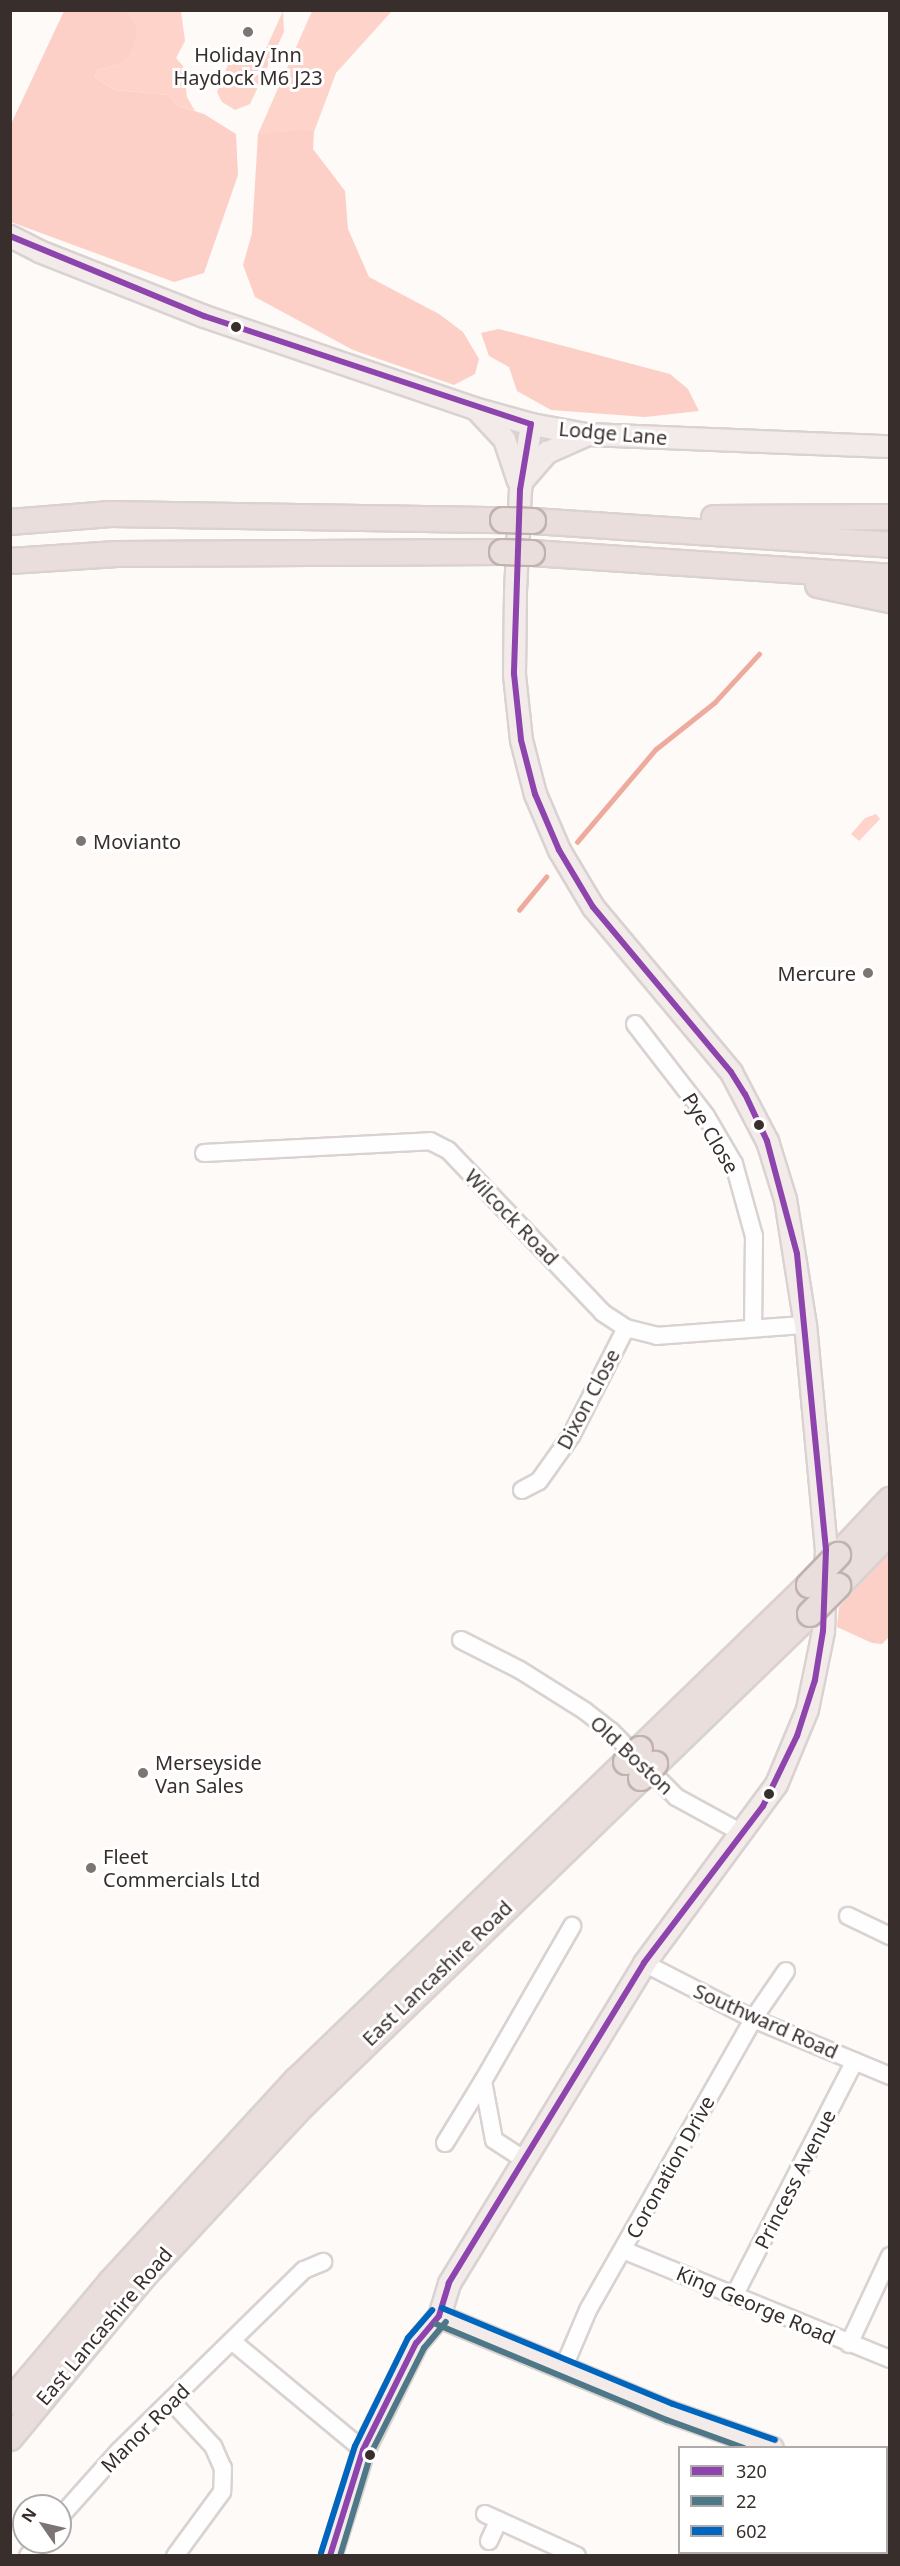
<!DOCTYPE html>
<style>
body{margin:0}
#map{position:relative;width:900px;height:2566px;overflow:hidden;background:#fdfaf8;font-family:"Noto Sans",sans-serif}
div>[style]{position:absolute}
.green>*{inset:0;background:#fed4ca}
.forest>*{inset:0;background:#fcd0c6}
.stream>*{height:4.5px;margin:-2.25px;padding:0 2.25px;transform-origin:2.25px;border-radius:2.25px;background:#eeaa9c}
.roads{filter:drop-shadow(2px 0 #d9d2d0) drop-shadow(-2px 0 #d9d2d0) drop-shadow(0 2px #d9d2d0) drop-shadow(0 -2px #d9d2d0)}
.minor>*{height:16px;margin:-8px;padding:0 8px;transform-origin:8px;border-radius:8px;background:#fffefe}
.major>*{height:21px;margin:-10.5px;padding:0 10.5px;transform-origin:10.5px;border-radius:10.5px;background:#f2ebe9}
.highway>*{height:24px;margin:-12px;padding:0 12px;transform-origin:12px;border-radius:12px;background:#e9dedb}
.bridges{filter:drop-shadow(2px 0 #c0b2af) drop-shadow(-2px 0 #c0b2af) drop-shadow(0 2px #c0b2af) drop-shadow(0 -2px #c0b2af)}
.highway-bridge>*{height:24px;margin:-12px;padding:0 12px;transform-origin:12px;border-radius:12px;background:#e9dedb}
.bus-1>*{height:6px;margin:-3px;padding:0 3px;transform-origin:3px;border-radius:3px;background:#8e44ad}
.bus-2>*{height:6px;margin:-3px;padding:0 3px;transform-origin:3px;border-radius:3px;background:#4e7888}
.bus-3>*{height:6px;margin:-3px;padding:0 3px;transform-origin:3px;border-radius:3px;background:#0065bd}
.dots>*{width:16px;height:16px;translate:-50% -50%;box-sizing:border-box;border:3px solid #fff;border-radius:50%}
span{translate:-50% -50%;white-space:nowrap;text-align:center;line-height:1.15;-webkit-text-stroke:6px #fff;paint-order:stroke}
.poi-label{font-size:20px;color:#382e2c}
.left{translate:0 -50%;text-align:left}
.right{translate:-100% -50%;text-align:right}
.street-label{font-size:20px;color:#382e2c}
.frame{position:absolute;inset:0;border:12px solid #382e2c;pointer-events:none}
.legend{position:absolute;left:678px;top:2446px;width:210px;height:108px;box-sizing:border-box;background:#fff;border:2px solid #afabab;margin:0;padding:8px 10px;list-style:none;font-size:18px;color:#382e2c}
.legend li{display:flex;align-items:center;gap:12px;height:30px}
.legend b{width:30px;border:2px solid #afabab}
.north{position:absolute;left:12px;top:2494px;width:60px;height:60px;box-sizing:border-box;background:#fff;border:2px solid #afabab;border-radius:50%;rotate:304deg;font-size:16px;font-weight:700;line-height:24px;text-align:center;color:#382e2c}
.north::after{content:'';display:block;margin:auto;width:21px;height:27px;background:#7d7573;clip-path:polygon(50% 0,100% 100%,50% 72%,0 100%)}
</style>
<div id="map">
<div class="green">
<i style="clip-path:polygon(127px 11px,181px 11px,185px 41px,176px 58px,183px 66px,187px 97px,195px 111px,178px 106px,168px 95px,115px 90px,95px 78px,97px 70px,118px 65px,138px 31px)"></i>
<i style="clip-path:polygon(283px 11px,284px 32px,250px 104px,235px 110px,222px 102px,217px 92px,233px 52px,244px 57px,247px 49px,263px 55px)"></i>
<i style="clip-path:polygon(312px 11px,392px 11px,336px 73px,314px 132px,258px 134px)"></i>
<i style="clip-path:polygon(876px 814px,880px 819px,859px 841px,851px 834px,865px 818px)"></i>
</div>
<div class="forest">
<i style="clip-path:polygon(64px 11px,127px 11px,138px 30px,130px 54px,118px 65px,97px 70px,95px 78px,115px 90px,168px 95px,178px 106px,204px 114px,236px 134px,238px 175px,204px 273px,174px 282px,11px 222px,11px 124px)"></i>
<i style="clip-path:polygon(304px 130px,314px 132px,313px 149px,345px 191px,348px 229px,369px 277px,439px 314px,463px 332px,479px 359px,475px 374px,454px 385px,353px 350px,255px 297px,243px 265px,252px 233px,258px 134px)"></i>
<i style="clip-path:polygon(499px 329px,670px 374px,688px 389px,699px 411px,645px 417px,551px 410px,517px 391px,509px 367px,489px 356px,481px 333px)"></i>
<i style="clip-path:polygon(889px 1552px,889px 1637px,882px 1644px,872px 1643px,837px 1627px,839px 1607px)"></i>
</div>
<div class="stream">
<i style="left:577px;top:842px;width:122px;rotate:-49.7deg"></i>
<i style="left:656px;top:749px;width:75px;rotate:-38.5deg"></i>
<i style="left:715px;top:702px;width:65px;rotate:-47.5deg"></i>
<i style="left:519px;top:910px;width:43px;rotate:-50.7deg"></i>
</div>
<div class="roads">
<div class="minor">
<i style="left:635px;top:1024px;width:116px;rotate:52.3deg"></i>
<i style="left:706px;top:1116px;width:56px;rotate:59.7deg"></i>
<i style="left:734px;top:1164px;width:75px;rotate:74.5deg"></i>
<i style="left:754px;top:1236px;width:92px;rotate:90.6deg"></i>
<i style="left:204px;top:1153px;width:226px;rotate:-3deg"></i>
<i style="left:430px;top:1141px;width:20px;rotate:27deg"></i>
<i style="left:448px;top:1150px;width:225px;rotate:46.4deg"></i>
<i style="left:603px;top:1313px;width:27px;rotate:33deg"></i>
<i style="left:626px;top:1328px;width:32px;rotate:14deg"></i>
<i style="left:657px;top:1336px;width:148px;rotate:-4.3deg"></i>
<i style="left:522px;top:1490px;width:19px;rotate:-28deg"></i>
<i style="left:539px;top:1481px;width:55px;rotate:-54.6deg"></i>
<i style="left:571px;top:1436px;width:121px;rotate:-63deg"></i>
<i style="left:461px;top:1640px;width:66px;rotate:27deg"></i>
<i style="left:520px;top:1670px;width:77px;rotate:32.2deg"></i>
<i style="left:585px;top:1711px;width:33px;rotate:38deg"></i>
<i style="left:611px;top:1731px;width:93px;rotate:45.4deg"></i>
<i style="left:676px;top:1797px;width:75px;rotate:28.6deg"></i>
<i style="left:848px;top:1916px;width:47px;rotate:25.5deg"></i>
<i style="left:644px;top:1963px;width:123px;rotate:27.2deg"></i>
<i style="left:753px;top:2019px;width:148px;rotate:22.6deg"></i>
<i style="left:483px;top:2081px;width:179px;rotate:-60.1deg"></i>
<i style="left:445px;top:2143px;width:73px;rotate:-58.5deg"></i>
<i style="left:483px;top:2081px;width:60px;rotate:79.4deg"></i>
<i style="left:494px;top:2140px;width:35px;rotate:33deg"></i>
<i style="left:623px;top:2250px;width:288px;rotate:22.2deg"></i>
<i style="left:734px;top:2296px;width:264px;rotate:-62.8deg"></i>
<i style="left:233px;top:2342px;width:169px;rotate:39.7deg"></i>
<i style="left:849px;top:2344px;width:97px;rotate:-65deg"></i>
<i style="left:563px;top:2369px;width:64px;rotate:-67deg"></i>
<i style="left:588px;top:2310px;width:335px;rotate:-60.4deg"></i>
<i style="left:753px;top:2019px;width:58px;rotate:-55.5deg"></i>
<i style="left:171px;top:2401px;width:62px;rotate:47deg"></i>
<i style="left:213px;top:2446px;width:24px;rotate:66deg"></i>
<i style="left:223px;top:2468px;width:24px;rotate:92deg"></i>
<i style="left:222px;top:2492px;width:79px;rotate:126.3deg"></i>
<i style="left:485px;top:2514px;width:101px;rotate:24.5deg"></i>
<i style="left:60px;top:2517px;width:89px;rotate:-48.2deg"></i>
<i style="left:119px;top:2451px;width:259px;rotate:-44.4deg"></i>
<i style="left:304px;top:2270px;width:21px;rotate:-23deg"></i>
<i style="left:489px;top:2541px;width:23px;rotate:-65deg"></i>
<i style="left:28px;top:2556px;width:18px;rotate:-52deg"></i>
<i style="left:792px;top:2556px;width:4px;rotate:-76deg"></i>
</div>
<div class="major">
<i style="left:10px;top:236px;width:33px;rotate:27deg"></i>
<i style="left:39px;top:251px;width:177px;rotate:21.5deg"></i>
<i style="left:204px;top:316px;width:285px;rotate:18.8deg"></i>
<i style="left:474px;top:408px;width:59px;rotate:15.7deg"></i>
<i style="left:531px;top:424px;width:56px;rotate:10.3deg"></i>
<i style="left:586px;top:434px;width:304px;rotate:2.3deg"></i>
<i style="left:478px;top:411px;width:38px;rotate:47deg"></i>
<i style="left:504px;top:439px;width:44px;rotate:71.6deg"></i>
<i style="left:524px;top:478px;width:35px;rotate:-49deg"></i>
<i style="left:547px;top:452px;width:42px;rotate:-24.1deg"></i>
<i style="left:439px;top:2316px;width:250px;rotate:22.6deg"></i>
<i style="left:670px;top:2412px;width:108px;rotate:19.4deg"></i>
<i style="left:886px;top:2495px;width:4px;rotate:14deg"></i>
<i style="left:330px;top:2556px;width:111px;rotate:-72.7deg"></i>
<i style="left:363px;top:2450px;width:119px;rotate:-63.6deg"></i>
<i style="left:416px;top:2343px;width:35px;rotate:-50deg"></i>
<i style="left:439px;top:2316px;width:34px;rotate:-73deg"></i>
<i style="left:449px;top:2283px;width:375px;rotate:-58.6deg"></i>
<i style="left:644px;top:1963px;width:222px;rotate:-53.6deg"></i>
<i style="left:776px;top:1784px;width:81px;rotate:-67.5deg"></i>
<i style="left:807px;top:1709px;width:80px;rotate:-78.4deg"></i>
<i style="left:823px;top:1631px;width:81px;rotate:-87.9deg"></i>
<i style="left:826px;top:1550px;width:226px;rotate:-95.3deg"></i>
<i style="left:805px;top:1325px;width:128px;rotate:-99deg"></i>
<i style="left:785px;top:1199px;width:61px;rotate:-107.2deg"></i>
<i style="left:767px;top:1141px;width:78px;rotate:-117.6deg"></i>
<i style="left:731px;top:1072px;width:215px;rotate:-129.9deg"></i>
<i style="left:593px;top:907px;width:66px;rotate:-120.8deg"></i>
<i style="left:559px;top:850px;width:61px;rotate:-113.2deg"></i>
<i style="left:535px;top:794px;width:56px;rotate:-104.5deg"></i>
<i style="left:521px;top:740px;width:66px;rotate:-96.1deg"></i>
<i style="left:514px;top:674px;width:83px;rotate:-89.3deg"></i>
<i style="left:515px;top:591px;width:101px;rotate:-87.2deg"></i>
<i style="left:520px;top:490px;width:67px;rotate:-80.5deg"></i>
</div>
<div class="highway">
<i style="left:714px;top:518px;width:176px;rotate:-0.3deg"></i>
<i style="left:533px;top:521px;width:358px;rotate:3.8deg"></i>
<i style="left:10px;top:522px;width:101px;rotate:-4.5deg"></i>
<i style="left:111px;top:514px;width:392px;rotate:0.9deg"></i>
<i style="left:532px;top:553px;width:359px;rotate:3.8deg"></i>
<i style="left:10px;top:561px;width:107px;rotate:-3.7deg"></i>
<i style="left:117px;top:554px;width:385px;rotate:-0.3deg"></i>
<i style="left:818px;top:585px;width:74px;rotate:11.8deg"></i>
<i style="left:838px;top:1555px;width:76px;rotate:-46.6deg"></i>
<i style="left:838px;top:1586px;width:75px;rotate:-46.1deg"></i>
<i style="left:640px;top:1749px;width:235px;rotate:-44.1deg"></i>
<i style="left:655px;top:1764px;width:216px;rotate:-44.1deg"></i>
<i style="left:10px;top:2402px;width:157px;rotate:-49.9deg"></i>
<i style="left:111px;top:2282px;width:275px;rotate:-47.4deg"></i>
<i style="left:297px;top:2080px;width:458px;rotate:-44deg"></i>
<i style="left:10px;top:2438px;width:209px;rotate:-50.4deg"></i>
<i style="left:143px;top:2277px;width:235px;rotate:-47.1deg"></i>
<i style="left:303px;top:2105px;width:470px;rotate:-44.1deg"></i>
</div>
</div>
<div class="bridges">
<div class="highway-bridge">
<i style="left:503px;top:520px;width:30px;rotate:2deg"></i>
<i style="left:502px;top:552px;width:30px;rotate:2deg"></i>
<i style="left:809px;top:1585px;width:42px;rotate:-46deg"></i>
<i style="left:810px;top:1614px;width:40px;rotate:-45deg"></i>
<i style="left:626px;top:1762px;width:19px;rotate:-43deg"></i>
<i style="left:641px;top:1778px;width:20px;rotate:-45deg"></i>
</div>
</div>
<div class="bus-1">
<i style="left:10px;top:236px;width:210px;rotate:22.4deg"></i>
<i style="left:204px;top:316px;width:344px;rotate:18.3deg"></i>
<i style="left:531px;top:424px;width:67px;rotate:99.5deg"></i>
<i style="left:520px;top:490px;width:184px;rotate:91.9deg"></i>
<i style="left:514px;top:674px;width:66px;rotate:83.9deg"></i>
<i style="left:521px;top:740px;width:56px;rotate:75.5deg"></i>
<i style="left:535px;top:794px;width:61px;rotate:66.8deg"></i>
<i style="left:559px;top:850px;width:66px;rotate:59.2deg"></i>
<i style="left:593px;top:907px;width:215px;rotate:50.1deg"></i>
<i style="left:731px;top:1072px;width:26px;rotate:58deg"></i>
<i style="left:745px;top:1094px;width:52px;rotate:64.9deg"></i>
<i style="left:767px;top:1141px;width:117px;rotate:75.1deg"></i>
<i style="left:797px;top:1254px;width:297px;rotate:84.4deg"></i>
<i style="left:826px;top:1550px;width:81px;rotate:92.1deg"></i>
<i style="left:823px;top:1631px;width:50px;rotate:99.3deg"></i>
<i style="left:815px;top:1680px;width:59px;rotate:107.8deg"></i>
<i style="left:797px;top:1736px;width:78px;rotate:115.9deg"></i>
<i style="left:763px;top:1806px;width:197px;rotate:127.2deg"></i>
<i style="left:644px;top:1963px;width:375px;rotate:121.4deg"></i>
<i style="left:449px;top:2283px;width:34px;rotate:107deg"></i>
<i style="left:439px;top:2316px;width:35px;rotate:130deg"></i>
<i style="left:416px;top:2343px;width:119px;rotate:116.4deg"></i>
<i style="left:363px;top:2450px;width:111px;rotate:107.3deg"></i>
</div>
<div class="bus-2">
<i style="left:436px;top:2324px;width:250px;rotate:22.6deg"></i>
<i style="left:667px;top:2420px;width:82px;rotate:20deg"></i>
<i style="left:340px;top:2556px;width:108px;rotate:-73.2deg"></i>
<i style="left:371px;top:2453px;width:118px;rotate:-63.2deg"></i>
<i style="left:424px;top:2348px;width:34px;rotate:-50deg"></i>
</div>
<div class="bus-3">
<i style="left:442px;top:2308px;width:250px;rotate:22.6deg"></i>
<i style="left:673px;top:2404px;width:108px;rotate:19.4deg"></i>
<i style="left:321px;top:2553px;width:112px;rotate:-72.4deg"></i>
<i style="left:355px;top:2446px;width:120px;rotate:-63.9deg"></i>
<i style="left:408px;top:2338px;width:37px;rotate:-49deg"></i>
</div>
<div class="dots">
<i style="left:248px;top:32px;background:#7d7573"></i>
<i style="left:236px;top:327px;background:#382e2c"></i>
<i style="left:81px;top:841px;background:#7d7573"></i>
<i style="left:868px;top:973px;background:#7d7573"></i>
<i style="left:759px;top:1125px;background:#382e2c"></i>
<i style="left:143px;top:1773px;background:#7d7573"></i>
<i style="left:769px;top:1794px;background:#382e2c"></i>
<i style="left:91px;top:1868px;background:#7d7573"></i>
<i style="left:370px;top:2455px;background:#382e2c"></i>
</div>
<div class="poi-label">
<span style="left:248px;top:66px">Holiday Inn<br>Haydock M6 J23</span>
<span class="left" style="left:93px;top:841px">Movianto</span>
<span class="right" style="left:856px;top:973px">Mercure</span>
<span class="left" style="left:155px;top:1774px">Merseyside<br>Van Sales</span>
<span class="left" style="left:103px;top:1868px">Fleet<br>Commercials Ltd</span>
</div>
<div class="street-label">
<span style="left:613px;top:433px;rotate:5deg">Lodge Lane</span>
<span style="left:711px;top:1133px;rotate:59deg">Pye Close</span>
<span style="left:512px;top:1217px;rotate:46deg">Wilcock Road</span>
<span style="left:588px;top:1399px;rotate:-62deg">Dixon Close</span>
<span style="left:632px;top:1755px;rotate:43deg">Old Boston</span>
<span style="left:437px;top:1973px;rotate:-44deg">East Lancashire Road</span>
<span style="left:766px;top:2021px;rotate:24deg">Southward Road</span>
<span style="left:670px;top:2167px;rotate:-61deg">Coronation Drive</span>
<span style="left:795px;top:2179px;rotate:-63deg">Princess Avenue</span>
<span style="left:756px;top:2305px;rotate:23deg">King George Road</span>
<span style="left:104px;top:2326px;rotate:-50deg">East Lancashire Road</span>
<span style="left:145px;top:2428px;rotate:-45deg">Manor Road</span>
</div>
<div class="frame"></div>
<ul class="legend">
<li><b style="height:8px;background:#8e44ad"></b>320</li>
<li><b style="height:8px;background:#4e7888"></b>22</li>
<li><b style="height:8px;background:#0065bd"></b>602</li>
</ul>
<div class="north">N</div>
</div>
